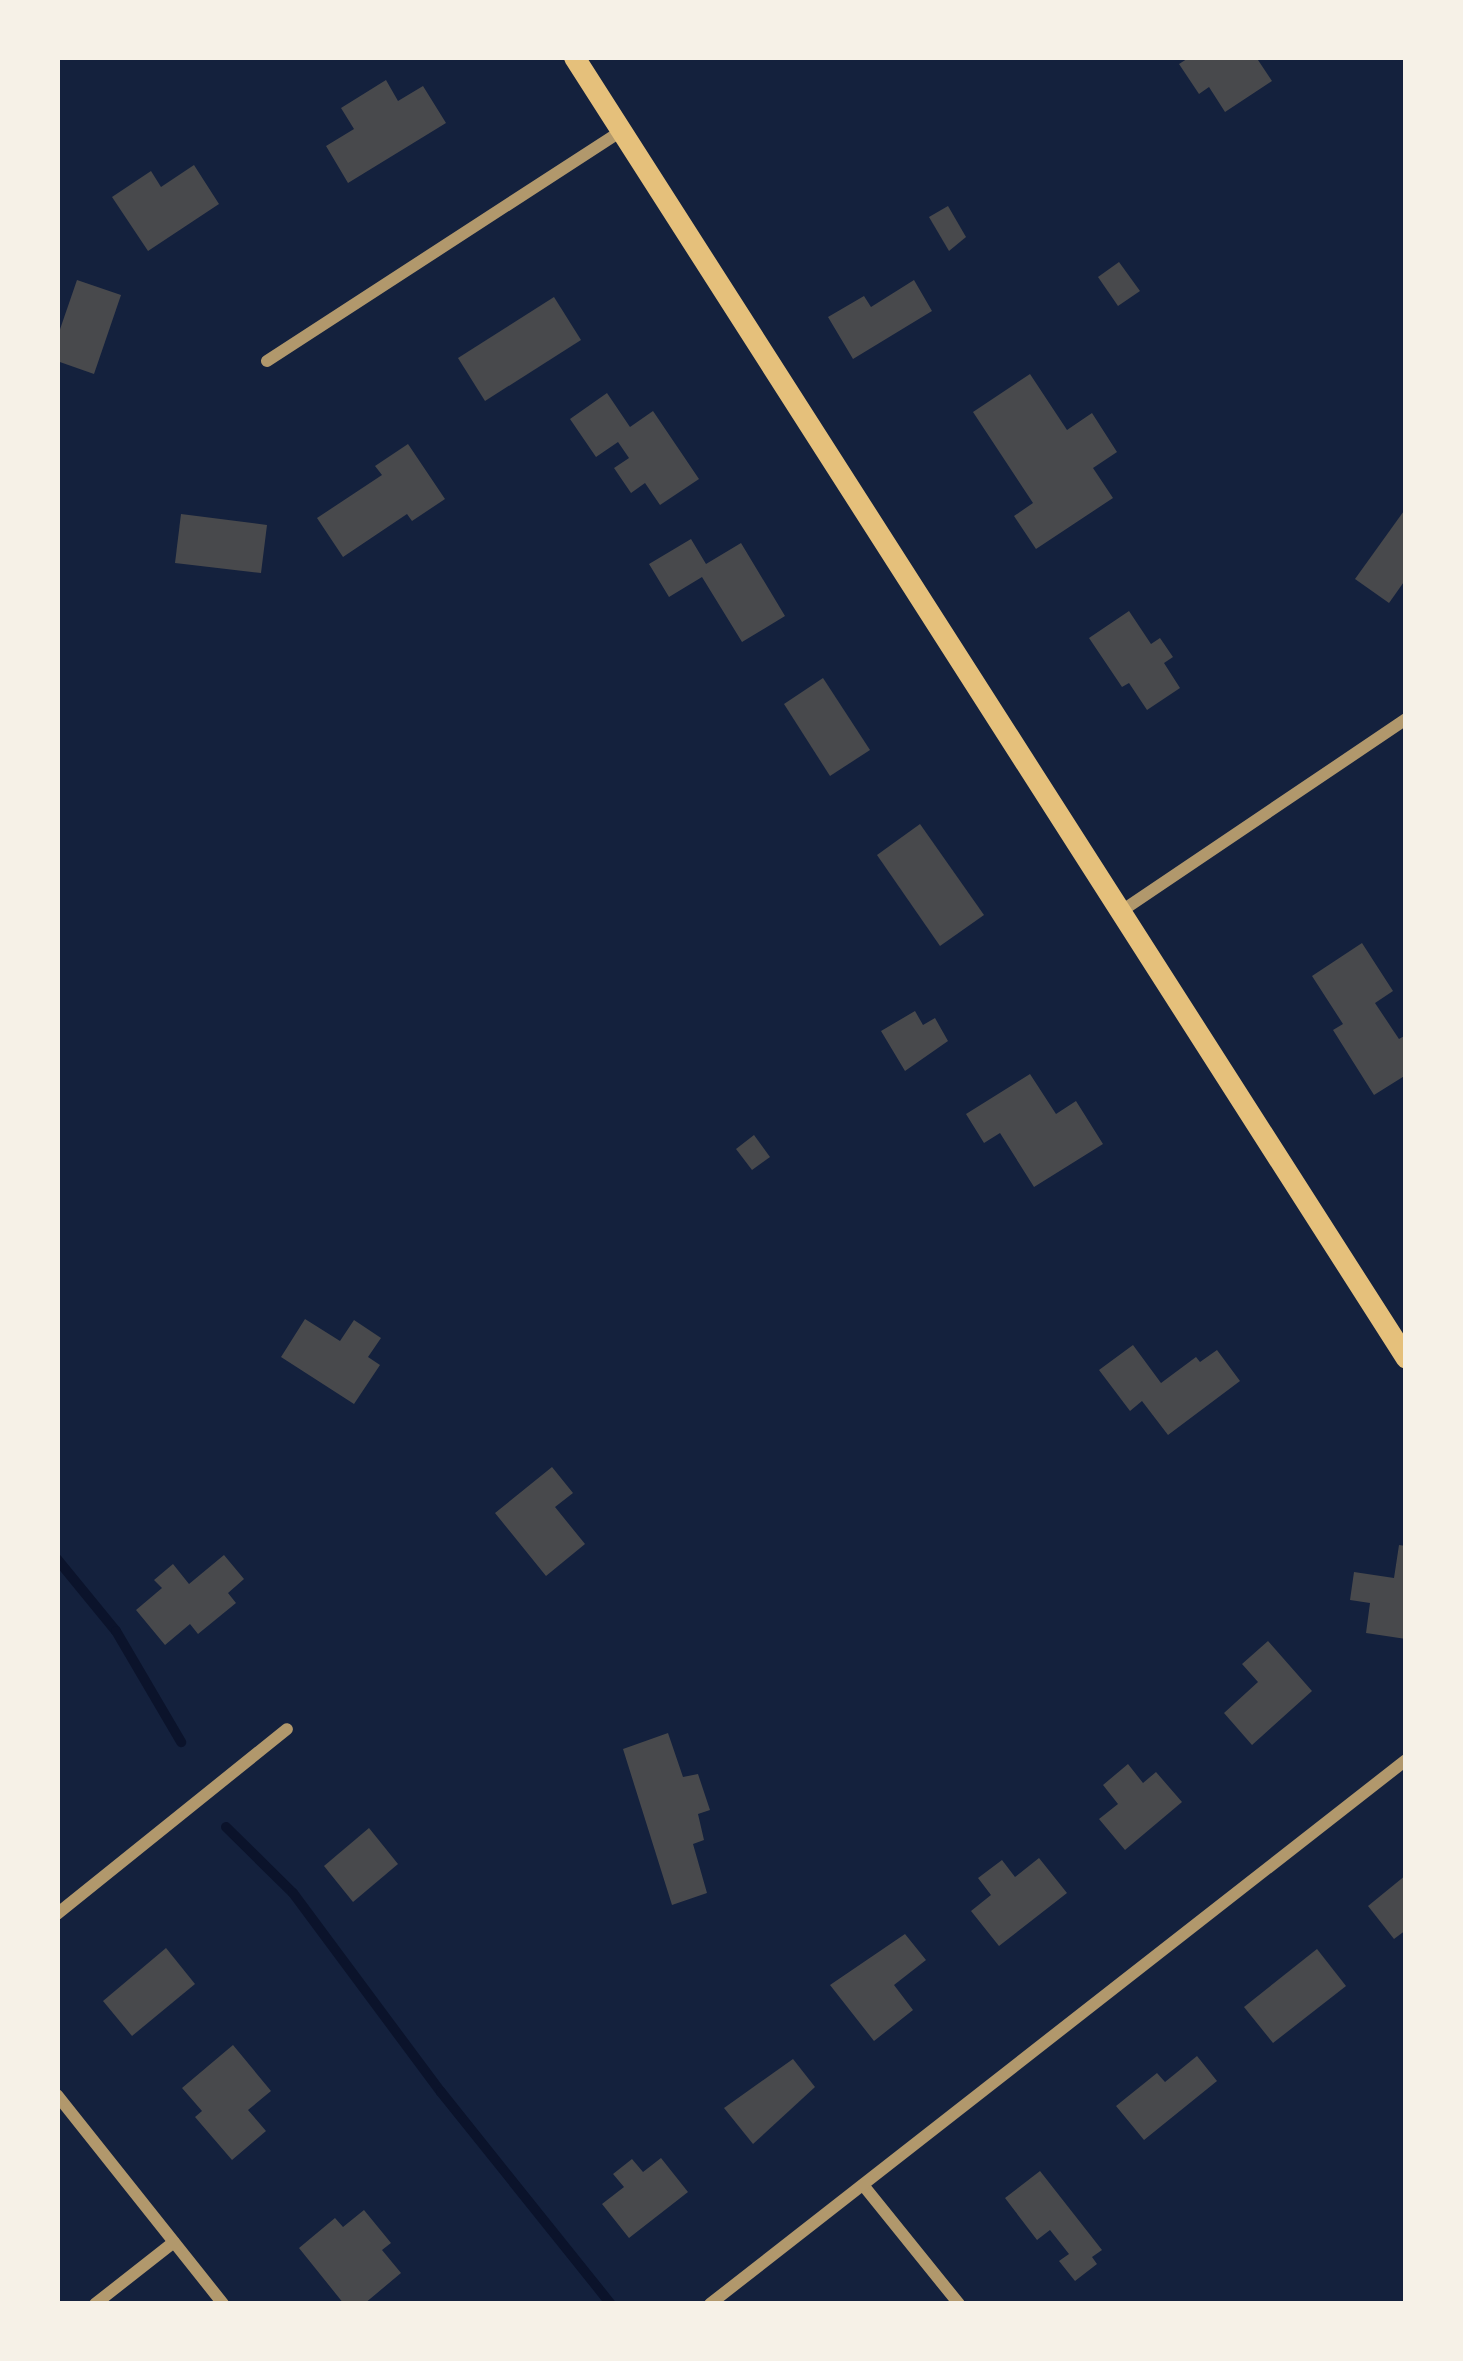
<!DOCTYPE html>
<style>
body{margin:0}
#map{position:relative;width:1463px;height:2361px;overflow:hidden;background:#14213d;font-family:Karla,sans-serif}
div>[style]{position:absolute}
.stream>*{height:10px;margin:-5px;padding:0 5px;transform-origin:5px;border-radius:5px;background:#0b132b}
.building>*{inset:0;background:#48494c}
.minor>*{height:12px;margin:-6px;padding:0 6px;transform-origin:6px;border-radius:6px;background:#b1986c}
.secondary>*{height:21px;margin:-10.5px;padding:0 10.5px;transform-origin:10.5px;border-radius:10.5px;background:#e5c07b}
span{translate:-50% -50%;white-space:nowrap;text-align:center;line-height:1.15;-webkit-text-stroke:12px #f6f1e7;paint-order:stroke}
.frame{position:absolute;inset:0;border:60px solid #f6f1e7;pointer-events:none}
</style>
<div id="map">
<div class="stream">
<i style="left:57px;top:1559px;width:93px;rotate:50.7deg"></i>
<i style="left:116px;top:1631px;width:129px;rotate:59.6deg"></i>
<i style="left:226px;top:1827px;width:94px;rotate:44.6deg"></i>
<i style="left:293px;top:1893px;width:248px;rotate:53.4deg"></i>
<i style="left:441px;top:2092px;width:272px;rotate:51.3deg"></i>
</div>
<div class="building">
<i style="clip-path:polygon(1190px 57px,1256px 57px,1272px 81px,1225px 112px,1209px 87px,1199px 94px,1179px 64px)"></i>
<i style="clip-path:polygon(386px 80px,398px 101px,423px 86px,446px 123px,348px 183px,326px 146px,354px 129px,341px 108px)"></i>
<i style="clip-path:polygon(194px 165px,219px 204px,148px 251px,112px 197px,151px 171px,161px 187px)"></i>
<i style="clip-path:polygon(948px 206px,966px 237px,949px 251px,929px 217px)"></i>
<i style="clip-path:polygon(1119px 262px,1140px 291px,1118px 306px,1098px 277px)"></i>
<i style="clip-path:polygon(77px 280px,121px 295px,94px 374px,57px 361px,57px 338px)"></i>
<i style="clip-path:polygon(914px 280px,932px 311px,853px 359px,828px 317px,864px 296px,871px 307px)"></i>
<i style="clip-path:polygon(554px 297px,581px 340px,485px 401px,458px 358px)"></i>
<i style="clip-path:polygon(1030px 374px,1067px 430px,1092px 413px,1117px 452px,1093px 468px,1113px 498px,1036px 549px,1014px 516px,1033px 503px,973px 412px)"></i>
<i style="clip-path:polygon(607px 393px,630px 427px,653px 411px,699px 479px,660px 505px,645px 483px,631px 493px,614px 468px,629px 458px,618px 442px,596px 457px,570px 419px)"></i>
<i style="clip-path:polygon(408px 444px,445px 499px,412px 521px,407px 514px,343px 557px,317px 518px,382px 475px,375px 466px)"></i>
<i style="clip-path:polygon(1406px 508px,1406px 579px,1389px 603px,1355px 579px)"></i>
<i style="clip-path:polygon(181px 514px,267px 525px,261px 573px,175px 563px)"></i>
<i style="clip-path:polygon(691px 539px,706px 564px,741px 543px,785px 616px,742px 642px,702px 577px,669px 597px,649px 564px)"></i>
<i style="clip-path:polygon(1129px 611px,1151px 644px,1160px 638px,1173px 657px,1164px 663px,1180px 688px,1147px 710px,1129px 683px,1122px 687px,1089px 638px)"></i>
<i style="clip-path:polygon(823px 678px,870px 750px,830px 776px,784px 704px)"></i>
<i style="clip-path:polygon(920px 824px,984px 915px,940px 946px,877px 855px)"></i>
<i style="clip-path:polygon(1362px 943px,1393px 991px,1375px 1003px,1399px 1039px,1406px 1035px,1406px 1075px,1374px 1095px,1333px 1030px,1343px 1024px,1312px 976px)"></i>
<i style="clip-path:polygon(915px 1011px,923px 1025px,935px 1018px,948px 1041px,905px 1071px,881px 1031px)"></i>
<i style="clip-path:polygon(1030px 1074px,1056px 1114px,1076px 1101px,1103px 1144px,1034px 1187px,1000px 1133px,984px 1143px,966px 1114px)"></i>
<i style="clip-path:polygon(754px 1135px,770px 1157px,752px 1170px,736px 1149px)"></i>
<i style="clip-path:polygon(305px 1319px,340px 1341px,354px 1320px,381px 1338px,368px 1357px,380px 1365px,354px 1404px,281px 1357px)"></i>
<i style="clip-path:polygon(1133px 1345px,1161px 1383px,1196px 1357px,1200px 1362px,1217px 1350px,1240px 1381px,1168px 1435px,1142px 1401px,1130px 1411px,1099px 1370px)"></i>
<i style="clip-path:polygon(552px 1467px,573px 1493px,555px 1507px,585px 1544px,546px 1576px,495px 1513px)"></i>
<i style="clip-path:polygon(1399px 1545px,1406px 1546px,1406px 1639px,1366px 1633px,1370px 1603px,1350px 1600px,1354px 1572px,1394px 1578px)"></i>
<i style="clip-path:polygon(224px 1555px,244px 1579px,228px 1593px,236px 1603px,198px 1634px,190px 1624px,165px 1645px,136px 1610px,162px 1588px,154px 1580px,173px 1564px,189px 1584px)"></i>
<i style="clip-path:polygon(1268px 1641px,1312px 1691px,1252px 1745px,1224px 1713px,1258px 1682px,1242px 1664px)"></i>
<i style="clip-path:polygon(668px 1733px,683px 1777px,698px 1774px,710px 1810px,698px 1814px,704px 1840px,693px 1844px,707px 1893px,672px 1905px,623px 1749px)"></i>
<i style="clip-path:polygon(1128px 1764px,1143px 1783px,1156px 1772px,1182px 1802px,1125px 1850px,1099px 1819px,1118px 1804px,1103px 1785px)"></i>
<i style="clip-path:polygon(369px 1828px,398px 1864px,353px 1902px,324px 1866px)"></i>
<i style="clip-path:polygon(1039px 1858px,1067px 1893px,999px 1946px,971px 1911px,991px 1895px,978px 1878px,1002px 1860px,1015px 1877px)"></i>
<i style="clip-path:polygon(1406px 1875px,1406px 1930px,1394px 1939px,1368px 1906px)"></i>
<i style="clip-path:polygon(905px 1934px,926px 1960px,894px 1985px,913px 2010px,874px 2041px,830px 1985px)"></i>
<i style="clip-path:polygon(166px 1948px,195px 1984px,132px 2036px,103px 2001px)"></i>
<i style="clip-path:polygon(1317px 1949px,1346px 1986px,1273px 2043px,1244px 2007px)"></i>
<i style="clip-path:polygon(233px 2045px,271px 2091px,248px 2110px,266px 2131px,232px 2160px,195px 2117px,202px 2111px,182px 2088px)"></i>
<i style="clip-path:polygon(1197px 2056px,1217px 2081px,1144px 2140px,1116px 2106px,1157px 2073px,1165px 2082px)"></i>
<i style="clip-path:polygon(793px 2059px,815px 2087px,753px 2144px,724px 2108px)"></i>
<i style="clip-path:polygon(661px 2158px,688px 2192px,629px 2238px,602px 2204px,624px 2187px,613px 2174px,632px 2159px,643px 2172px)"></i>
<i style="clip-path:polygon(1040px 2171px,1102px 2250px,1092px 2257px,1097px 2264px,1075px 2281px,1059px 2261px,1069px 2254px,1050px 2230px,1037px 2240px,1005px 2198px)"></i>
<i style="clip-path:polygon(364px 2210px,391px 2243px,382px 2250px,401px 2273px,364px 2304px,344px 2304px,299px 2248px,335px 2218px,343px 2227px)"></i>
</div>
<div class="minor">
<i style="left:267px;top:361px;width:422px;rotate:-33deg"></i>
<i style="left:1123px;top:910px;width:341px;rotate:-34deg"></i>
<i style="left:57px;top:1914px;width:295px;rotate:-38.8deg"></i>
<i style="left:57px;top:2095px;width:267px;rotate:51.5deg"></i>
<i style="left:863px;top:2185px;width:153px;rotate:51.1deg"></i>
<i style="left:95px;top:2304px;width:100px;rotate:-38.1deg"></i>
<i style="left:710px;top:2304px;width:883px;rotate:-38.01deg"></i>
</div>
<div class="secondary">
<i style="left:574px;top:57px;width:1544px;rotate:57.4deg"></i>
</div>
<div class="frame"></div>
</div>
